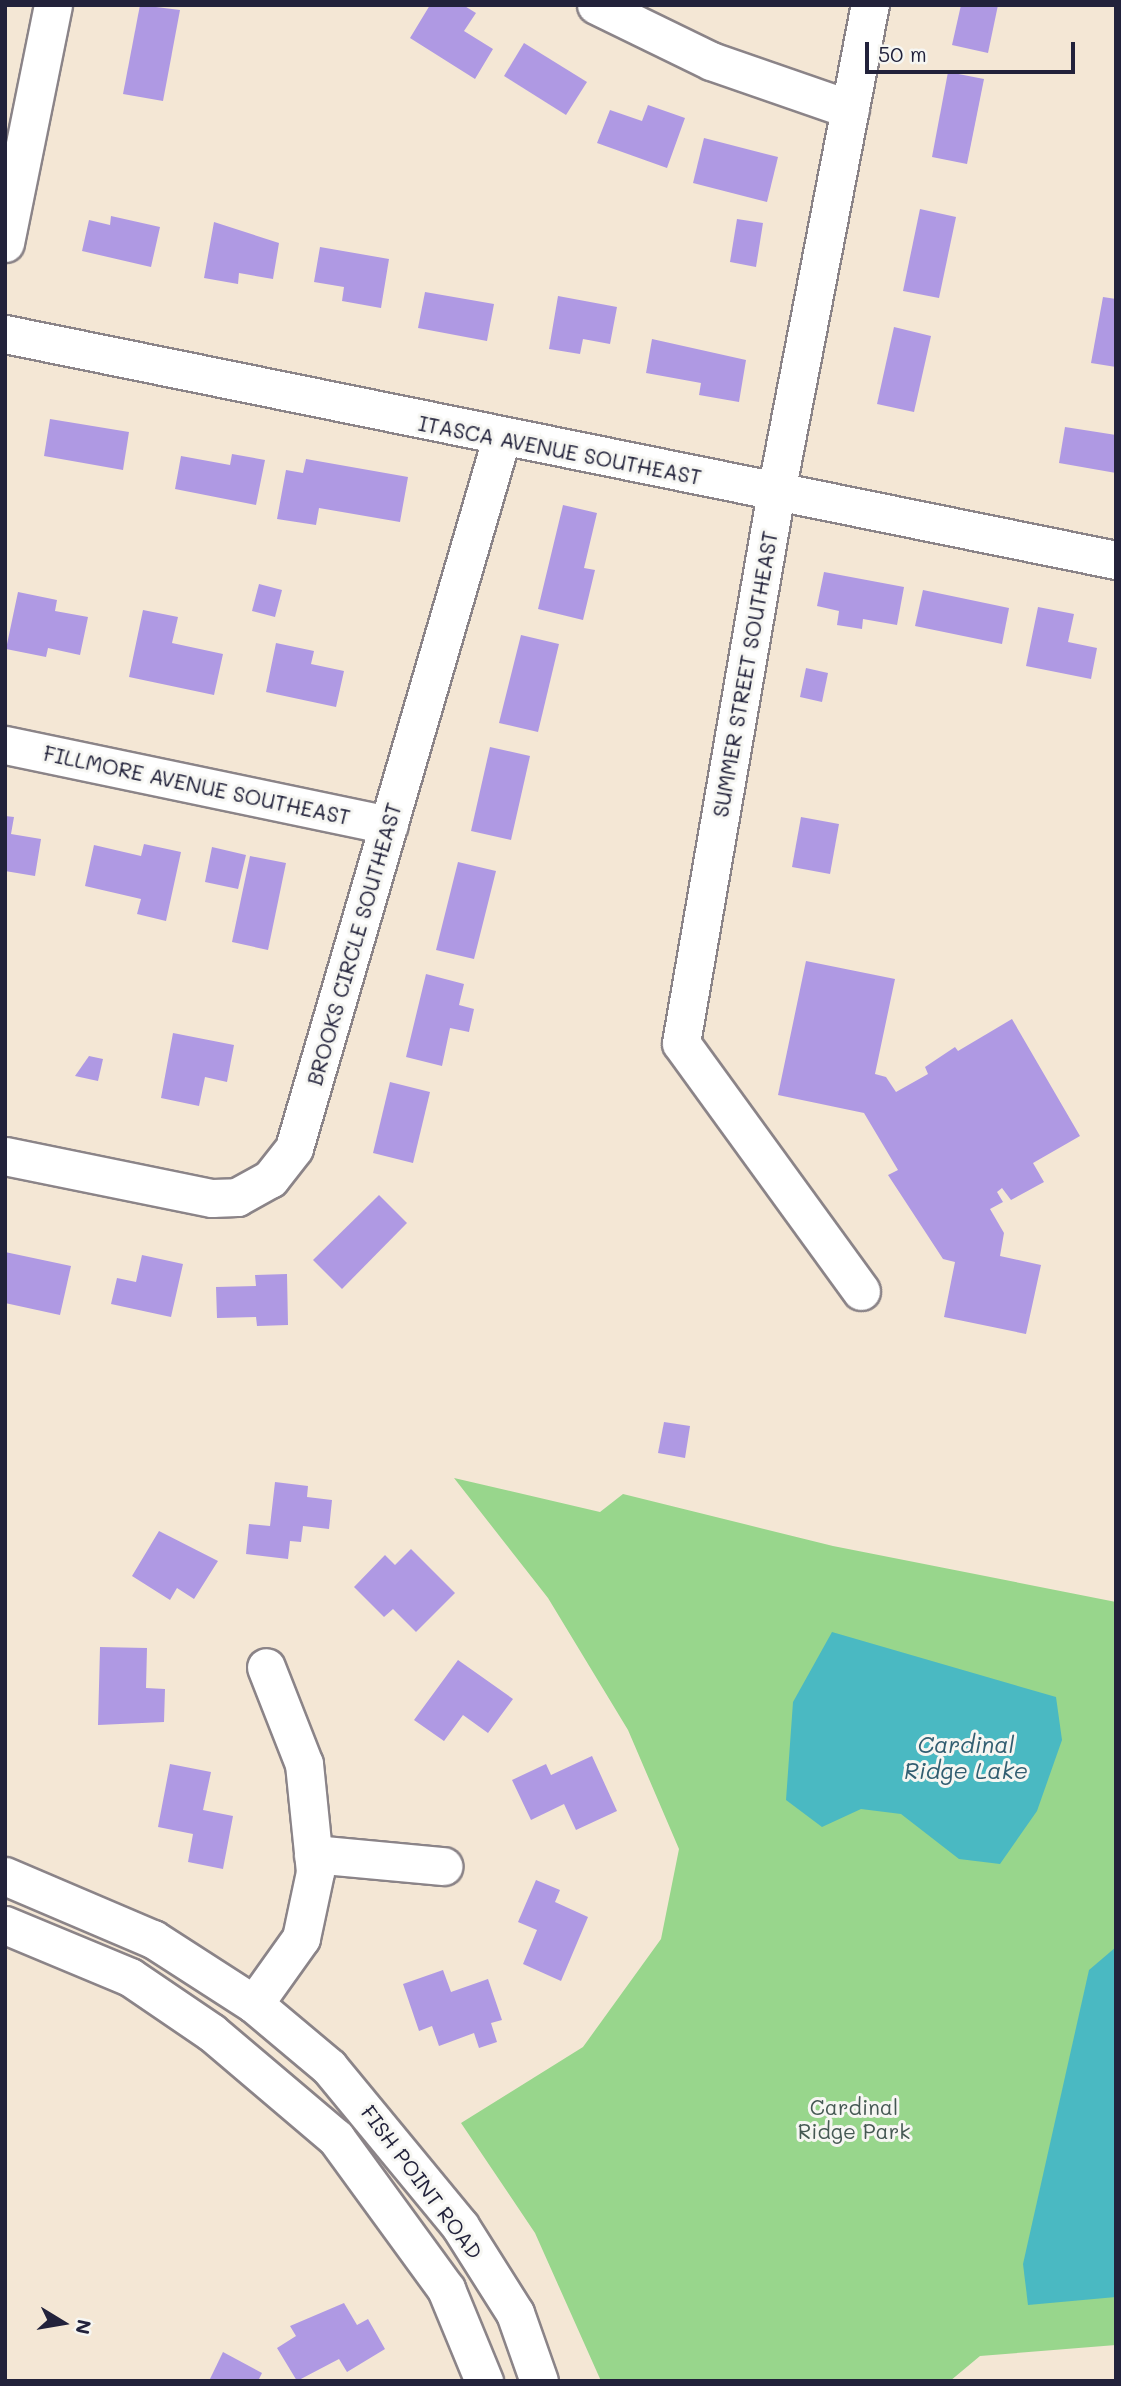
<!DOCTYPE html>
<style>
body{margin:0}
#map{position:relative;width:1121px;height:2386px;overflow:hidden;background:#f4e7d5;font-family:Mali,sans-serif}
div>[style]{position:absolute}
.green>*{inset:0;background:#98d68c}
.water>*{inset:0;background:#4ab9c2}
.building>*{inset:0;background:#af99e3}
.roads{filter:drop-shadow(2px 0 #8b8488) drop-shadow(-2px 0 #8b8488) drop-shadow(0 2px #8b8488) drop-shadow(0 -2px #8b8488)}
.minor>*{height:37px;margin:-18.5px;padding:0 18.5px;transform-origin:18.5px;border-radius:18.5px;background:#fff}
span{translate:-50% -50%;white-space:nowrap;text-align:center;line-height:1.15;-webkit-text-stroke:6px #f6f6f2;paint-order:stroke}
.street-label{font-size:21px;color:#22223b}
.park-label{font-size:21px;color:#455853}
.water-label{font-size:23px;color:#325e71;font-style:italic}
.frame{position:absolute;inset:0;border:7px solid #22223b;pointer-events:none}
.north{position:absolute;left:28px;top:2288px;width:70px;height:70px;-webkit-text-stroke:5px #f6f6f2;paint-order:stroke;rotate:101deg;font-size:19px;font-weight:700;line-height:28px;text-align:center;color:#22223b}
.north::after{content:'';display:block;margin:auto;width:24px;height:32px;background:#22223b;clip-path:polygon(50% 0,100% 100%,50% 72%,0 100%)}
.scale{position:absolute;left:865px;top:42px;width:210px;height:32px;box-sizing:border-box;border:4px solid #22223b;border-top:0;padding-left:9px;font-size:21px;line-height:24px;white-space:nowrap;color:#22223b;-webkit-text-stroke:5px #f6f6f2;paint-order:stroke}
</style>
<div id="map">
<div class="green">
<i style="clip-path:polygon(454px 1478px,600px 1512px,623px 1494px,833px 1546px,1116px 1602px,1116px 2345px,980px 2356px,950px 2381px,601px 2381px,535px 2233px,461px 2123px,583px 2047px,661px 1939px,679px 1849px,628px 1730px,548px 1598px)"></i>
</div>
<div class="water">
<i style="clip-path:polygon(832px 1632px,1056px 1697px,1062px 1740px,1037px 1811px,1000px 1864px,959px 1859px,901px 1814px,861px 1809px,822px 1827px,786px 1800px,793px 1702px)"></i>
<i style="clip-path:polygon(1116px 1947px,1116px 2297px,1028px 2305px,1023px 2264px,1089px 1970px)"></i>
</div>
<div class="building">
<i style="clip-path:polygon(140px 5px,180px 10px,163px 101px,123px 94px)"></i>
<i style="clip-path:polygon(430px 5px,463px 5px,476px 13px,464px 31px,493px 49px,475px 79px,410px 38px)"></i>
<i style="clip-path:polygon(961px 5px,998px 5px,988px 53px,952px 45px)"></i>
<i style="clip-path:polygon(524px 43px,587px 82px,566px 115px,504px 76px)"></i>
<i style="clip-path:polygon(948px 72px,984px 79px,967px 164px,932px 157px)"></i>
<i style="clip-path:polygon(648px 105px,685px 118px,667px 168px,597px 143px,610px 110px,642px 121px)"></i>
<i style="clip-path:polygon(704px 138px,778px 157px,767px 202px,693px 183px)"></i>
<i style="clip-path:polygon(920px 209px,956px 217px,939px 298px,903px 291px)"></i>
<i style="clip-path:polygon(111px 216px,160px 227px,151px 267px,82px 251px,89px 220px,110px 225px)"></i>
<i style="clip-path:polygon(737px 219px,763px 223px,756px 267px,730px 262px)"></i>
<i style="clip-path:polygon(214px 222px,279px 243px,273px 279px,239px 273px,238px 284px,204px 278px)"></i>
<i style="clip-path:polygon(320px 247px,389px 259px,381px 308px,342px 301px,344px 287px,314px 282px)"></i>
<i style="clip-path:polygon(425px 292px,494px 304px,487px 341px,418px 328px)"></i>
<i style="clip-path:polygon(558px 296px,617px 307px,610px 344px,583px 339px,580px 354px,549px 349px)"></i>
<i style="clip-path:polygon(1103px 297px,1116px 299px,1116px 367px,1091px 363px)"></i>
<i style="clip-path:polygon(894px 327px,931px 336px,914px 412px,877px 404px)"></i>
<i style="clip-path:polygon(652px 339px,746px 360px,739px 402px,699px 395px,701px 383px,646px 373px)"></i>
<i style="clip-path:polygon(50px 419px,129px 432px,123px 470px,44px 456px)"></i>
<i style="clip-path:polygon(1065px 427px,1116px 435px,1116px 473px,1059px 463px)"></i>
<i style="clip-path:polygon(232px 454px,265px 460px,256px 505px,175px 489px,181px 456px,230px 465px)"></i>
<i style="clip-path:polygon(306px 459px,408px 477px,400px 522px,319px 508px,316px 525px,277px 519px,286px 470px,303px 473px)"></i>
<i style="clip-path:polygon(563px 505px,597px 513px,584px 568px,595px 570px,583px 620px,538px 609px)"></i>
<i style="clip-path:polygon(824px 572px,904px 587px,897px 625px,863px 619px,862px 629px,837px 625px,839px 611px,817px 606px)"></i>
<i style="clip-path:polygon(259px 584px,282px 590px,275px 617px,252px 611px)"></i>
<i style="clip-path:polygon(923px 590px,1009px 608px,1002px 644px,915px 626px)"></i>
<i style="clip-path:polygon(18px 592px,57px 600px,55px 611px,88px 617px,80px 655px,48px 648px,46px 657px,6px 649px)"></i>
<i style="clip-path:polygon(1038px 607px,1074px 614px,1068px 642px,1097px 648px,1091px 679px,1026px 666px)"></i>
<i style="clip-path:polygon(143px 610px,178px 617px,172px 643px,223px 654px,214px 695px,129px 677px)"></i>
<i style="clip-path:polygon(521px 635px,559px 644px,538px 732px,499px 723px)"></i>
<i style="clip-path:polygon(276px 643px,314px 651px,311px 664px,344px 671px,336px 707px,266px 692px)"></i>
<i style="clip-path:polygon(806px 668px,828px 673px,822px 702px,800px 697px)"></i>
<i style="clip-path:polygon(490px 747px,530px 756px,511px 840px,471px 831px)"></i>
<i style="clip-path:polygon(5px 816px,14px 817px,11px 834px,41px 839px,35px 876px,5px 871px)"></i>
<i style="clip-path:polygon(801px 817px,839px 824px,830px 874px,792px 867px)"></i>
<i style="clip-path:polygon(144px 844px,181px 852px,166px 921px,137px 914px,141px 899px,85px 886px,94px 845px,141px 856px)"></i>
<i style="clip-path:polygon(212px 847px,246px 855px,238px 889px,205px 882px)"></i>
<i style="clip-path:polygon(250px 856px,286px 863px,268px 950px,232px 942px)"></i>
<i style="clip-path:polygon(458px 862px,496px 871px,474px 959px,436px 950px)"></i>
<i style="clip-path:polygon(806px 961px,895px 979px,875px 1074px,886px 1077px,896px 1092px,928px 1074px,925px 1067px,955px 1047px,958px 1051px,1012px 1019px,1080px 1136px,1033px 1163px,1044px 1182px,1011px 1200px,1002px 1188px,997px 1192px,1003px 1202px,990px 1209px,1004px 1233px,1000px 1256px,1041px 1265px,1026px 1334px,944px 1317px,955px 1262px,943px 1259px,888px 1175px,898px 1170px,864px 1113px,778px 1095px)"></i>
<i style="clip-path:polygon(426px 974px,464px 984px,459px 1005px,474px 1009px,469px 1032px,450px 1028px,442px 1066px,406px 1057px)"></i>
<i style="clip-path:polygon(173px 1033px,234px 1045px,227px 1082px,205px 1077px,199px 1106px,161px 1098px)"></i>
<i style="clip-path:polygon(89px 1056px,103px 1059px,98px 1081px,75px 1076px)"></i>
<i style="clip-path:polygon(390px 1082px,430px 1092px,413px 1163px,373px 1153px)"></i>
<i style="clip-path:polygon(379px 1195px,407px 1223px,342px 1289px,313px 1260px)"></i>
<i style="clip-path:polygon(5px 1252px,71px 1266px,60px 1315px,5px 1303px)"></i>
<i style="clip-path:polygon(142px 1255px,183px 1264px,171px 1317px,111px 1304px,117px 1278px,136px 1282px)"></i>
<i style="clip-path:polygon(287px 1274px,288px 1325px,257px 1326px,256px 1317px,217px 1318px,216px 1287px,256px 1286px,255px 1275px)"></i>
<i style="clip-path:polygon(664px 1422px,690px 1426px,685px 1458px,658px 1453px)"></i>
<i style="clip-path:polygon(275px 1482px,308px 1486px,307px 1497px,332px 1500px,329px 1529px,303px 1526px,301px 1542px,290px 1541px,288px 1559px,246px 1554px,249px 1524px,270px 1526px)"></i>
<i style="clip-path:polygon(159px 1531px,218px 1561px,194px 1599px,177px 1588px,170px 1600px,132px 1576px)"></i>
<i style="clip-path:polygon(411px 1549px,455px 1593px,416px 1632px,393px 1609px,384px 1617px,354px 1587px,385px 1555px,395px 1565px)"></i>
<i style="clip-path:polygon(100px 1647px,147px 1648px,146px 1688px,165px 1689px,164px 1722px,98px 1725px)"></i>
<i style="clip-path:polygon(458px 1660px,513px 1699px,488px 1733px,463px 1715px,444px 1741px,414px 1720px)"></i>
<i style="clip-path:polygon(592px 1756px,617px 1811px,576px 1830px,564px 1804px,531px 1820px,512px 1780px,546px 1764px,551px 1775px)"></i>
<i style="clip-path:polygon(170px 1764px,211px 1772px,203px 1810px,233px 1816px,223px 1869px,188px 1862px,193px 1834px,158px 1827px)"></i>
<i style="clip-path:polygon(536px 1880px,560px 1890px,555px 1902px,588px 1917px,561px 1981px,523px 1964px,537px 1930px,518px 1922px)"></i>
<i style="clip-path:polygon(443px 1970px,451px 1992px,488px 1979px,502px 2020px,491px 2023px,497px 2042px,479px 2048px,474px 2033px,439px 2046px,432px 2026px,419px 2031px,403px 1984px)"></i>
<i style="clip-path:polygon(344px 2303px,357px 2325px,368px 2319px,385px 2349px,347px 2372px,339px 2359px,297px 2381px,277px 2348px,296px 2336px,290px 2326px)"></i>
<i style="clip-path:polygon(223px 2352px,262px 2373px,258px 2381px,209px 2381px)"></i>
</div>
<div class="roads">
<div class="minor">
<i style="left:596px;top:5px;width:128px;rotate:26deg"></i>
<i style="left:711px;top:61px;width:147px;rotate:19.1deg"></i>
<i style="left:5px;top:243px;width:243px;rotate:-78.6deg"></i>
<i style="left:5px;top:334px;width:1134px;rotate:11.5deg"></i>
<i style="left:5px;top:745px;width:392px;rotate:11.8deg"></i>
<i style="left:5px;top:1156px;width:211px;rotate:11.5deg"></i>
<i style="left:212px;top:1198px;width:25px;rotate:-2deg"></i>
<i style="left:237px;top:1197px;width:38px;rotate:-29deg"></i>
<i style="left:270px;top:1179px;width:39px;rotate:-52deg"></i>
<i style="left:294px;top:1148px;width:739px;rotate:-73.72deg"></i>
<i style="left:861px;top:1291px;width:306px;rotate:-126deg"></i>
<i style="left:681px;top:1043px;width:559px;rotate:-80.22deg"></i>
<i style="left:776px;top:492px;width:496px;rotate:-79.1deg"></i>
<i style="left:313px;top:1854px;width:131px;rotate:5.3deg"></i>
<i style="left:5px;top:1876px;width:161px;rotate:23.1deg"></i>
<i style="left:153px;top:1939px;width:120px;rotate:32.8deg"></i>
<i style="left:254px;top:2004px;width:98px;rotate:40deg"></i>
<i style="left:329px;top:2067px;width:206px;rotate:50.5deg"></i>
<i style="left:460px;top:2226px;width:103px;rotate:57.7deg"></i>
<i style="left:515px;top:2313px;width:72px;rotate:70.6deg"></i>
<i style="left:5px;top:1925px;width:135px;rotate:22.6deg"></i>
<i style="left:130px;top:1977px;width:98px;rotate:34.2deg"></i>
<i style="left:211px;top:2032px;width:164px;rotate:40.3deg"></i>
<i style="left:336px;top:2138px;width:187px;rotate:53.9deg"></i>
<i style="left:446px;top:2289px;width:100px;rotate:67.6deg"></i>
<i style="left:254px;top:2004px;width:81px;rotate:-54.5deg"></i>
<i style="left:301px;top:1938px;width:67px;rotate:-78deg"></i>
<i style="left:315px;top:1872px;width:109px;rotate:-95.8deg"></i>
<i style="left:304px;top:1764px;width:104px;rotate:-111.4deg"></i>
</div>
</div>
<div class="street-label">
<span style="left:560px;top:450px;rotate:11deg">ITASCA AVENUE SOUTHEAST</span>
<span style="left:745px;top:674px;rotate:-80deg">SUMMER STREET SOUTHEAST</span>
<span style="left:197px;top:785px;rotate:12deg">FILLMORE AVENUE SOUTHEAST</span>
<span style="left:354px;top:944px;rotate:-74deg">BROOKS CIRCLE SOUTHEAST</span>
<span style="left:422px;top:2182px;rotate:53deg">FISH POINT ROAD</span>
</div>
<div class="park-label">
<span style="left:854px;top:2119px">Cardinal<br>Ridge Park</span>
</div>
<div class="water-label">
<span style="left:966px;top:1757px">Cardinal<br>Ridge Lake</span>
</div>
<div class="frame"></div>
<div class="north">N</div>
<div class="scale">50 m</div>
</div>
